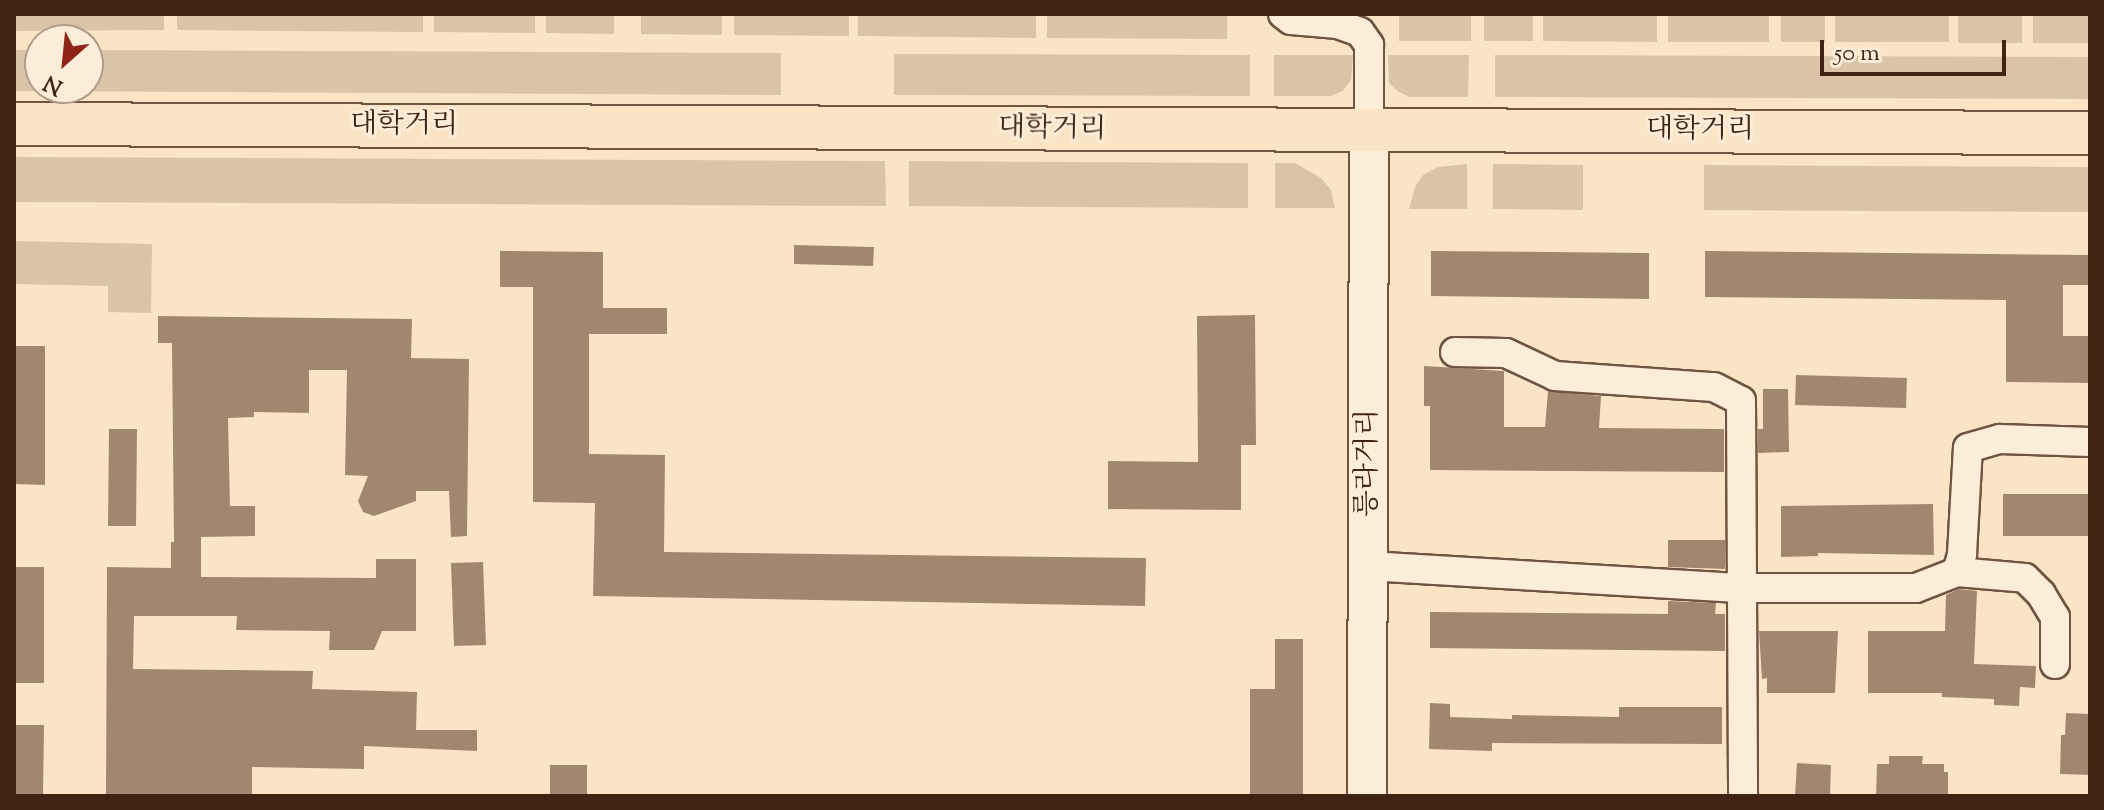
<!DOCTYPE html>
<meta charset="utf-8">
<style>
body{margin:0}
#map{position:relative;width:2104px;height:810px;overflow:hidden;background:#fbe4c5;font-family:"Sorts Mill Goudy","Noto Serif KR",serif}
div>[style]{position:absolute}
.green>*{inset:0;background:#dbc3a7}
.building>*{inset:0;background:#a28770}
.roads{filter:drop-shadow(2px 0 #705340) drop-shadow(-2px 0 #705340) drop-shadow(0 2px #705340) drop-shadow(0 -2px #705340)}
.street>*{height:28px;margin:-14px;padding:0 14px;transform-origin:14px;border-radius:14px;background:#fcedd9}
.secondary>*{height:38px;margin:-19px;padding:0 19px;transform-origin:19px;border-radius:19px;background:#fcedd9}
.primary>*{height:42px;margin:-21px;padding:0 21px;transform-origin:21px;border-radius:21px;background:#fbe4c5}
span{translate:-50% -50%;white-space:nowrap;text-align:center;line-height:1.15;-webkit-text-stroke:6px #fcedd9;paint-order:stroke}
.street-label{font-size:28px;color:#412314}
.frame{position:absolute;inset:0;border:16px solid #412314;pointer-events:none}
.north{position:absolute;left:24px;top:24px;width:80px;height:80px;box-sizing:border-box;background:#fcedd9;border:2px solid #b19c8a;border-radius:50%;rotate:207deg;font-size:22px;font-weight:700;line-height:32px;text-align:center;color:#412314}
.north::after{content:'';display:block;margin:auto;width:28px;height:36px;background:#8f2418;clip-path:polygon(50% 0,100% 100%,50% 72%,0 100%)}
.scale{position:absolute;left:1820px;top:40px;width:186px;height:36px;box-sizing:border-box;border:4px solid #412314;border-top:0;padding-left:10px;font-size:24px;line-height:28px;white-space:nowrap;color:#412314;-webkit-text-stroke:6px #fcedd9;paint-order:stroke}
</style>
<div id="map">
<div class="green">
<i style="clip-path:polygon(14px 14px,164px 14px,164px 30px,14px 31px)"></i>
<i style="clip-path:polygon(177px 14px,423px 14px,423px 32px,177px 30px)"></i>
<i style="clip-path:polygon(434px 14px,535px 14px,535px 33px,434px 32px)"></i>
<i style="clip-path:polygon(546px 14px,614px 14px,614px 34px,546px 33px)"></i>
<i style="clip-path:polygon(641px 14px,722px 14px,722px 35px,641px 34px)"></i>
<i style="clip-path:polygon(734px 14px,849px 14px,849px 36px,734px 35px)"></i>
<i style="clip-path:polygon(858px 14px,1036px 14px,1036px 38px,858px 36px)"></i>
<i style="clip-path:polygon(1047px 14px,1227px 14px,1227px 39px,1047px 38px)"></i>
<i style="clip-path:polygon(1399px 14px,1471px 14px,1471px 41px,1399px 41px)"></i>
<i style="clip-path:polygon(1484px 14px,1533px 14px,1533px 41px,1484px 41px)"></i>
<i style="clip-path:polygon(1543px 14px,1657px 14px,1657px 42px,1543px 41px)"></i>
<i style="clip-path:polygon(1668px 14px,1769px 14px,1769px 42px,1668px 42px)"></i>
<i style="clip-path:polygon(1781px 14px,1825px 14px,1825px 42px,1781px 42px)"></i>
<i style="clip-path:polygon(1835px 14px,1949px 14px,1949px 42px,1835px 42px)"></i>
<i style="clip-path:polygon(1958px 14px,2022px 14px,2022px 43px,1958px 43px)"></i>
<i style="clip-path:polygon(2033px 14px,2090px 14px,2090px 43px,2033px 43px)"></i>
<i style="clip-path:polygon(14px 50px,40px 50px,40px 88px,88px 88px,88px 50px,781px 53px,781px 95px,14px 91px)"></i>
<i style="clip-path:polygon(894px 54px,1250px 55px,1250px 96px,894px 95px)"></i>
<i style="clip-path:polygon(1274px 55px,1353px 55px,1351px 80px,1343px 91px,1331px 96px,1274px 96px)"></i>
<i style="clip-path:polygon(1388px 55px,1469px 55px,1468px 97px,1410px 97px,1399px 92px,1389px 83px)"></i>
<i style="clip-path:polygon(1495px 55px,2090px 57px,2090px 99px,1495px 97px)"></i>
<i style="clip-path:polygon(14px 157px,885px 161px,886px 206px,14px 202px)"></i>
<i style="clip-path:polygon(909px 161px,1248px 163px,1248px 208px,909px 206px)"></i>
<i style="clip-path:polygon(1275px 163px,1295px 163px,1321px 178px,1331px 190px,1335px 208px,1275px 208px)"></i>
<i style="clip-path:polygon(1467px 164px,1467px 209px,1409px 209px,1415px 187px,1423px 175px,1438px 167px)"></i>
<i style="clip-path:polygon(1493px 164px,1583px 165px,1583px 210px,1493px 209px)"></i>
<i style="clip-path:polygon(1704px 165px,2090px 167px,2090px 212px,1704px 210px)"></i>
<i style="clip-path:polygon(14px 241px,152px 244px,151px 313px,108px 312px,108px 286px,14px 284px)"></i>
</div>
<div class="building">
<i style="clip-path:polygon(794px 245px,874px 247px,873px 266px,794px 264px)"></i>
<i style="clip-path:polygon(500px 251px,603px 252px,603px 308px,667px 308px,667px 334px,589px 334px,589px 454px,665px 455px,664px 552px,1146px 558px,1145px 606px,593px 596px,595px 503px,533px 502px,533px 287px,500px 287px)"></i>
<i style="clip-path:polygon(1431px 251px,1649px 253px,1649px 299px,1431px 296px)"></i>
<i style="clip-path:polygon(1705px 251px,2090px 255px,2090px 285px,2063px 285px,2063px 336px,2090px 336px,2090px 383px,2006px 382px,2006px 300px,1705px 297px)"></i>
<i style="clip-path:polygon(1255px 315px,1256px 445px,1241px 445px,1241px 510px,1108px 509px,1108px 461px,1198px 462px,1197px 316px)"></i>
<i style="clip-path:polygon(158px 316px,412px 319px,411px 358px,469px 359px,467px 536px,451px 537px,449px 491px,416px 491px,416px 501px,374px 516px,363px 512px,358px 501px,368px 476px,345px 475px,347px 370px,309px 370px,309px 413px,254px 412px,254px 417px,228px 418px,230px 506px,255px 506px,255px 536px,201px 537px,201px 577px,376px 578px,376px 559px,416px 559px,416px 631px,382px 631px,374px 650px,329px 650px,330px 631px,236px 630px,237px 616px,134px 616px,133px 669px,313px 671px,312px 689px,417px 692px,416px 730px,477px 730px,477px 751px,364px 746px,364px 769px,252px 767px,252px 796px,106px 796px,107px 567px,171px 568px,171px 542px,174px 542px,172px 343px,158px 343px)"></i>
<i style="clip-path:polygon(14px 346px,45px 346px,45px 485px,14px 484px)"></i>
<i style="clip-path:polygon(1424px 366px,1504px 371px,1504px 427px,1545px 427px,1548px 391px,1601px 396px,1599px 428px,1724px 429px,1724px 472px,1430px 470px,1430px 406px,1424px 406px)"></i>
<i style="clip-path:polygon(1796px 375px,1907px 378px,1906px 408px,1795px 405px)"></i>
<i style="clip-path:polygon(1763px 389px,1788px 389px,1789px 452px,1758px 453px,1758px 429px,1763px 429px)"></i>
<i style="clip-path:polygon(109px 429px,137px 429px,136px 526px,108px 526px)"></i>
<i style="clip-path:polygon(2003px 494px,2090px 494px,2090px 536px,2003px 536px)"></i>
<i style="clip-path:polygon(1933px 504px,1934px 555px,1818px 553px,1818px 556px,1781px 557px,1781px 506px)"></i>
<i style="clip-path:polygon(1668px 540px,1725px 540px,1725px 569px,1668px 567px)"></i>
<i style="clip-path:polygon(483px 562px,486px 645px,454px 646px,451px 563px)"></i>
<i style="clip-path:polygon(14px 567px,44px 567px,44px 683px,14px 683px)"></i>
<i style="clip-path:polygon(1959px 589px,1977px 591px,1974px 664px,2036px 666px,2035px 688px,2020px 687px,2019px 706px,1994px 705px,1994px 699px,1942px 697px,1942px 693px,1868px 693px,1868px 631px,1945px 631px,1946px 595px)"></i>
<i style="clip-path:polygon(1668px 601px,1716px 603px,1715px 614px,1725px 614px,1725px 651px,1430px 648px,1430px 612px,1668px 614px)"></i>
<i style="clip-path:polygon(1759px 631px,1838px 631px,1835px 693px,1767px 693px,1767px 678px,1762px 679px)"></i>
<i style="clip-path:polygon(1275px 639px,1303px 639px,1303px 796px,1250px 796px,1250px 689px,1275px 689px)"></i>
<i style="clip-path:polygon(1430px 703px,1450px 704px,1450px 717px,1512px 719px,1512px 715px,1619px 717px,1619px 707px,1722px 707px,1722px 744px,1492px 743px,1492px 751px,1429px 749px)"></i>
<i style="clip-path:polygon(2066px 713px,2090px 714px,2090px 775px,2060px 774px,2061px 735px,2065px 735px)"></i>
<i style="clip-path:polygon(14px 725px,44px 725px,43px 796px,14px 796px)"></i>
<i style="clip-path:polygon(1889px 756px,1923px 756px,1922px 764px,1944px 764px,1944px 772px,1948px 772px,1948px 796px,1876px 796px,1877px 764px,1889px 764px)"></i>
<i style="clip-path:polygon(1797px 763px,1831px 765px,1830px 796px,1795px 796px)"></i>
<i style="clip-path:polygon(550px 765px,587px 765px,587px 796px,550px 796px)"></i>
</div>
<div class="roads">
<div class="street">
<i style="left:1283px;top:14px;width:10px;rotate:37deg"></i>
<i style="left:1291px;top:20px;width:47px;rotate:4.9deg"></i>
<i style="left:1338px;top:24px;width:23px;rotate:20deg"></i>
<i style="left:1360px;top:32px;width:16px;rotate:55deg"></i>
<i style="left:1369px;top:45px;width:86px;rotate:90deg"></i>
<i style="left:1455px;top:352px;width:51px;rotate:1.1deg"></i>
<i style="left:1506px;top:353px;width:54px;rotate:25.1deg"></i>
<i style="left:1555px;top:376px;width:159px;rotate:4deg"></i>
<i style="left:1714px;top:387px;width:30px;rotate:27deg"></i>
<i style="left:1741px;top:401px;width:395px;rotate:89.7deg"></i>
<i style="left:1368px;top:566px;width:375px;rotate:3.4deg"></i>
<i style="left:1742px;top:588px;width:174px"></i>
<i style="left:1916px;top:588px;width:44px;rotate:-21.3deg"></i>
<i style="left:1957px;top:572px;width:19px;rotate:-74deg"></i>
<i style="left:1962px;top:554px;width:106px;rotate:-86.8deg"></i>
<i style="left:1968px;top:448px;width:33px;rotate:-16deg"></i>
<i style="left:2000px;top:439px;width:90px;rotate:1.9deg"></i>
<i style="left:1957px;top:572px;width:68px;rotate:5deg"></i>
<i style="left:2025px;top:578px;width:23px;rotate:45deg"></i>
<i style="left:2041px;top:594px;width:27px;rotate:59deg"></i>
<i style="left:2055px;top:617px;width:47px;rotate:90deg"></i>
</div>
<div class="secondary">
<i style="left:1367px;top:796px;width:665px;rotate:-89.83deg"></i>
</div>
<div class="primary">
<i style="left:14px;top:124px;width:2076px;rotate:0.25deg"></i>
</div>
</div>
<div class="street-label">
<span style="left:404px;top:125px">대학거리</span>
<span style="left:1052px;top:129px;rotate:1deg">대학거리</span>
<span style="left:1700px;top:130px">대학거리</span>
<span style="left:1368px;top:463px;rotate:-90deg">릉라거리</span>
</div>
<div class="frame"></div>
<div class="north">N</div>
<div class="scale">50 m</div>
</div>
